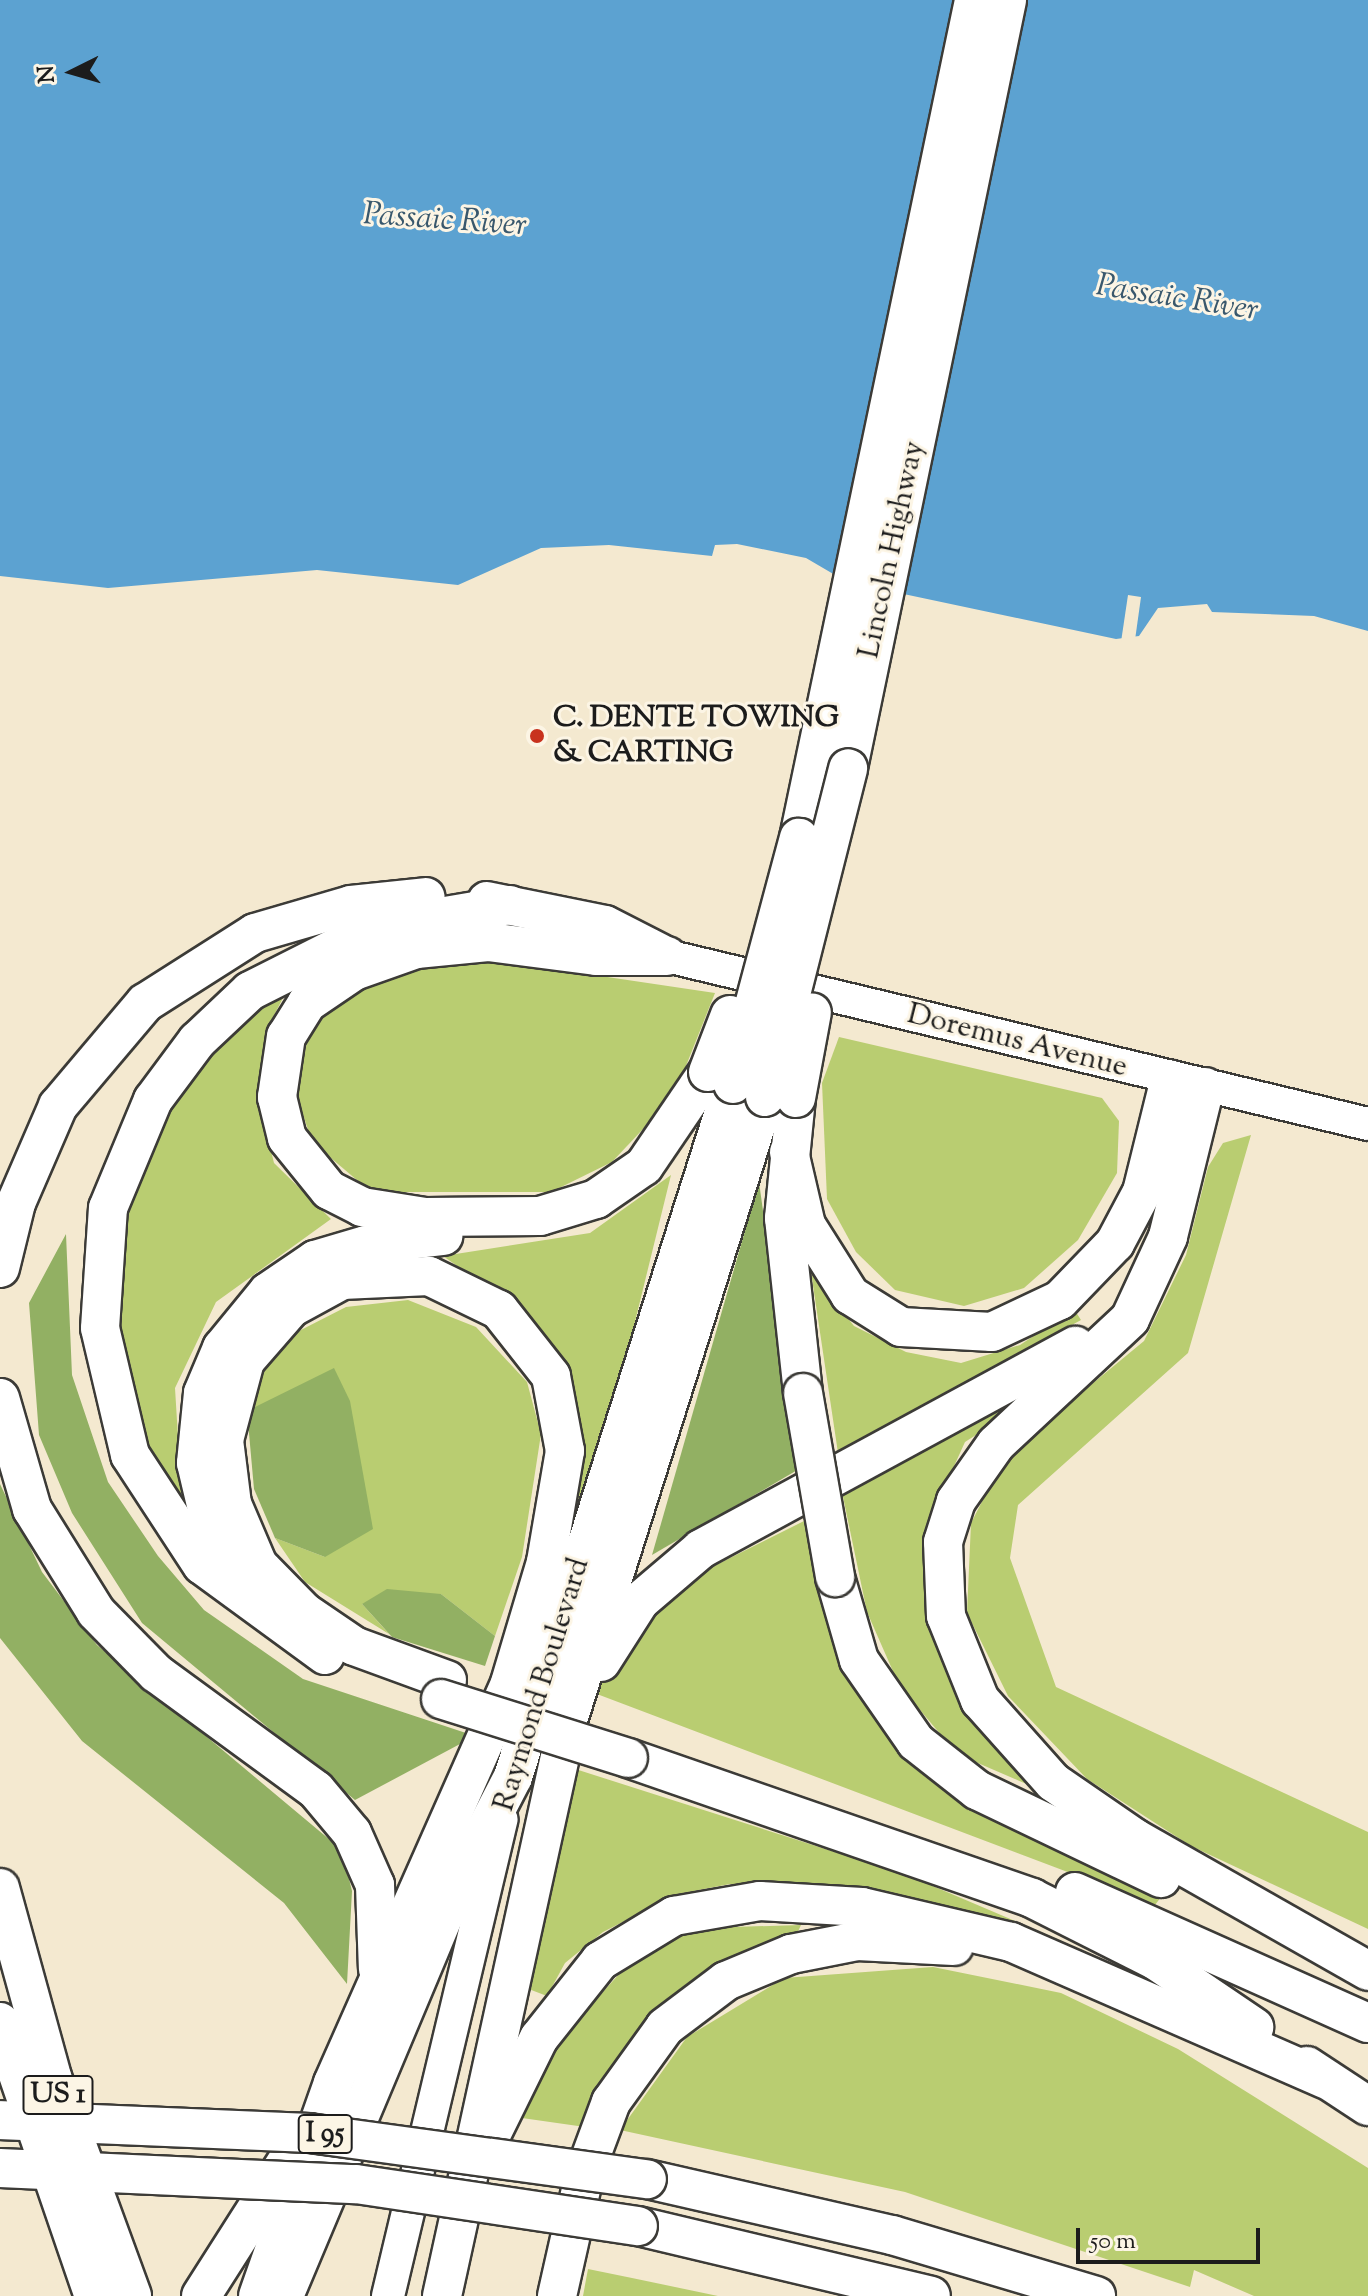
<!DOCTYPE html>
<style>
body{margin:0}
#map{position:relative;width:1368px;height:2296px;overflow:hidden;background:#f4e9d0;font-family:"Sorts Mill Goudy",serif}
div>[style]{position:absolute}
.green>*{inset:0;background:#b9cd71}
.forest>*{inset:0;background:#92b063}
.water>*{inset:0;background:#5ca2d1}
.pier>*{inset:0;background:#f4e9d0}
.roads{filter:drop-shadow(2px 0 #3c3b37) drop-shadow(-2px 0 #3c3b37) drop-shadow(0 2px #3c3b37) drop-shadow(0 -2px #3c3b37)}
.major>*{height:32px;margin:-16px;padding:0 16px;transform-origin:16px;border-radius:16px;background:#fff}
.highway>*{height:38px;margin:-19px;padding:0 19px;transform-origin:19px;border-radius:19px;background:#fff}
.bridges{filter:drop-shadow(2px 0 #3c3b37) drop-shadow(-2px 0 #3c3b37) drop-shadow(0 2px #3c3b37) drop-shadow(0 -2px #3c3b37)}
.highway-bridge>*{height:38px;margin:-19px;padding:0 19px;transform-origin:19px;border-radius:19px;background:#fff}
.dots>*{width:22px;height:22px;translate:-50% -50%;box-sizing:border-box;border:4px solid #fcf5e5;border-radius:50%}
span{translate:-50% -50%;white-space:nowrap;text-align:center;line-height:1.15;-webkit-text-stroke:6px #fcf5e5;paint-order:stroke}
.shield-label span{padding:2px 6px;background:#fcf5e5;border:2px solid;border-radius:6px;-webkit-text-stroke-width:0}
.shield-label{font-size:28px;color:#1c1c1c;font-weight:700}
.street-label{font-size:30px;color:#1c1c1c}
.poi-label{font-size:30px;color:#1c1c1c;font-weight:700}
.left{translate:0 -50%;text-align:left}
.water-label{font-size:32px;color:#39586d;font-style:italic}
.north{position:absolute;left:32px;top:32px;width:80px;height:80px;-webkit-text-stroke:6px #fcf5e5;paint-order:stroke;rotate:265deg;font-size:22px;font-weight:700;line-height:32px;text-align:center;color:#1c1c1c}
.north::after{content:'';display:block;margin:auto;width:28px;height:36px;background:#1c1c1c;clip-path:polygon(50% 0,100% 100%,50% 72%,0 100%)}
.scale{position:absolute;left:1076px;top:2228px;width:184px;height:36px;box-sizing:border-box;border:4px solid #1c1c1c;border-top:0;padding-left:10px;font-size:24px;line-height:28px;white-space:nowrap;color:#1c1c1c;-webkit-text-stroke:6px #fcf5e5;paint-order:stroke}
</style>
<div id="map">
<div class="green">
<i style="clip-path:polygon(492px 960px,715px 993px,674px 1096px,612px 1162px,551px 1192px,371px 1192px,312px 1142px,296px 1093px,308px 1037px,339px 995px,382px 970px)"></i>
<i style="clip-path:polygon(287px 990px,266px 1031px,259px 1102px,274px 1163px,331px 1219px,216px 1302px,175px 1388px,183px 1519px,139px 1435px,111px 1350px,116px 1242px,156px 1115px,232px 1022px)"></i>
<i style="clip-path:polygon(839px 1037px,1102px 1098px,1119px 1121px,1117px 1173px,1078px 1240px,1024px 1288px,964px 1306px,895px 1290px,856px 1252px,827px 1199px,822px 1083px)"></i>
<i style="clip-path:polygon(1251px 1135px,1188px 1353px,1018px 1505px,1010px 1558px,1056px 1687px,1368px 1832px,1368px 1929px,1191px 1846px,1087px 1779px,1008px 1696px,967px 1613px,971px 1523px,1006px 1455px,1144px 1341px,1186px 1255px,1208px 1167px,1223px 1143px)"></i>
<i style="clip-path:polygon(671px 1175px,631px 1338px,577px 1509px,579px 1468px,517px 1308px,443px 1256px,590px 1233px)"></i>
<i style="clip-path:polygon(811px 1272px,854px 1326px,906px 1352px,961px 1363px,1020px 1345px,1074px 1309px,1081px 1320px,838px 1453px)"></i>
<i style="clip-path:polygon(408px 1300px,476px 1327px,527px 1382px,541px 1434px,522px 1557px,495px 1636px,441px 1594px,362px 1604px,389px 1634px,305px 1582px,275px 1538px,325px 1557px,247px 1411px,265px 1370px,297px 1332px,346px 1307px)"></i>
<i style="clip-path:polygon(1007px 1400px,1021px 1406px,965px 1442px,930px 1519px,928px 1609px,957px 1694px,1038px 1789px,957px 1754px,899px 1685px,867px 1612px,842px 1492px)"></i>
<i style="clip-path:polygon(808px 1519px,849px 1680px,919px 1763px,1164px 1893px,1155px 1905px,589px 1691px,688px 1579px)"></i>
<i style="clip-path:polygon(569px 1767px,907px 1875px,1062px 1941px,888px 1892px,730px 1884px,678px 1894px,603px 1932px,565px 1963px,547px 1996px,526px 1988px)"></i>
<i style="clip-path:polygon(801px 1925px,795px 1938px,714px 1973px,585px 2127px,515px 2117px,544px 2057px,640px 1951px,701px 1928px)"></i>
<i style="clip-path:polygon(933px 1967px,1061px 1993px,1178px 2049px,1368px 2168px,1368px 2296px,1254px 2296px,1194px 2270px,1190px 2287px,905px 2192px,620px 2130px,687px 2037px,784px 1978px)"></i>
<i style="clip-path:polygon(588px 2269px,632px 2278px,718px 2296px,583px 2296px)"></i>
</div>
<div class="forest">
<i style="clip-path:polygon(759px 1182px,799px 1469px,652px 1555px)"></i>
<i style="clip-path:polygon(66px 1234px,72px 1375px,108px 1482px,158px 1556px,204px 1610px,303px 1679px,475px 1736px,355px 1800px,142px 1623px,72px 1513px,39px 1435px,29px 1303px)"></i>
<i style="clip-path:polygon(334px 1368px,350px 1401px,373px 1529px,325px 1557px,275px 1538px,254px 1489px,247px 1411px)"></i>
<i style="clip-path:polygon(0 1484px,42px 1572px,97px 1645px,342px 1850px,352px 1891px,347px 1984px,284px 1903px,82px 1741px,0 1638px)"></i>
<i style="clip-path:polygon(387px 1589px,441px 1594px,495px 1636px,485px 1666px,392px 1637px,362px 1604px)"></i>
</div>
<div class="water">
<i style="clip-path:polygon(0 0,1368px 0,1368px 631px,1314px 616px,1212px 612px,1207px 604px,1158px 608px,1139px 636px,1116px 639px,847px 582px,806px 558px,737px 544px,715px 545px,712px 556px,609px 545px,541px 548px,458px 585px,317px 570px,108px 588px,0 576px)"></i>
</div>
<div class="pier">
<i style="clip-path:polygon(1128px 595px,1141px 597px,1135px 640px,1121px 642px)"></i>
</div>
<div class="roads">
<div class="major">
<i style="left:667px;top:956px;width:721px;rotate:13.48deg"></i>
<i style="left:388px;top:2296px;width:490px;rotate:-76.6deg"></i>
</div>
<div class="highway">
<i style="left:848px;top:768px;width:784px;rotate:-78.3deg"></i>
<i style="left:799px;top:838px;width:856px;rotate:-78.2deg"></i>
<i style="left:487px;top:901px;width:120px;rotate:11.5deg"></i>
<i style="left:605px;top:925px;width:62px;rotate:27deg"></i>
<i style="left:667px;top:956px;width:71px;rotate:180deg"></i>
<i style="left:596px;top:956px;width:109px;rotate:-172.6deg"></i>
<i style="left:488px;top:942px;width:72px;rotate:174.4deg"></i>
<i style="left:416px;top:949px;width:66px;rotate:160.5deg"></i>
<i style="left:354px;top:971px;width:57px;rotate:145.8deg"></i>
<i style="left:307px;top:1003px;width:39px;rotate:122deg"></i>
<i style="left:286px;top:1036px;width:62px;rotate:98.4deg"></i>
<i style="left:277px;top:1097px;width:42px;rotate:76.3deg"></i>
<i style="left:287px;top:1138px;width:67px;rotate:51.1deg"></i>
<i style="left:329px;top:1190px;width:37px;rotate:27deg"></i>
<i style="left:362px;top:1207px;width:64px;rotate:9deg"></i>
<i style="left:425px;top:1217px;width:115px;rotate:-0.5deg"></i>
<i style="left:540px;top:1216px;width:59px;rotate:-16.9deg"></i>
<i style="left:596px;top:1199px;width:58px;rotate:-34.5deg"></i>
<i style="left:644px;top:1166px;width:114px;rotate:-55.8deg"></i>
<i style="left:1205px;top:1087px;width:154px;rotate:103.9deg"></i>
<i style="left:1168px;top:1237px;width:90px;rotate:114.9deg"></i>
<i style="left:1130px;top:1319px;width:183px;rotate:137deg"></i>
<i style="left:996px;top:1444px;width:70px;rotate:125.1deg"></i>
<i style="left:956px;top:1501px;width:43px;rotate:107.6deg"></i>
<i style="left:943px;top:1542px;width:74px;rotate:87.7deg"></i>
<i style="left:946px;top:1616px;width:91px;rotate:68deg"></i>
<i style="left:980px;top:1700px;width:110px;rotate:48.3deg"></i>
<i style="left:1053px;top:1782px;width:101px;rotate:34.5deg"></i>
<i style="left:1136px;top:1839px;width:267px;rotate:29.6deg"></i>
<i style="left:796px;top:1098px;width:121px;rotate:95.7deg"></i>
<i style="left:784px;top:1218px;width:176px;rotate:83.8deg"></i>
<i style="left:789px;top:1152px;width:75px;rotate:76.9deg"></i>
<i style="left:806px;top:1225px;width:83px;rotate:57.8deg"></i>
<i style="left:850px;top:1295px;width:60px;rotate:32.1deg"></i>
<i style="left:901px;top:1327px;width:91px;rotate:3.1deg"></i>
<i style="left:992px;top:1332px;width:75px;rotate:-25.2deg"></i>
<i style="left:1060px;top:1300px;width:79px;rotate:-46deg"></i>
<i style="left:1115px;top:1243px;width:58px;rotate:-62.1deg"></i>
<i style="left:1142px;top:1192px;width:116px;rotate:-76.1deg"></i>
<i style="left:0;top:1268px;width:67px;rotate:-76.2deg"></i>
<i style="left:16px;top:1203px;width:106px;rotate:-66.6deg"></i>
<i style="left:58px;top:1106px;width:135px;rotate:-49.8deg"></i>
<i style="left:145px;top:1003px;width:130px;rotate:-32.5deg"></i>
<i style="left:255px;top:933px;width:100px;rotate:-16.3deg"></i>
<i style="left:351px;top:905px;width:75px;rotate:-6.1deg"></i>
<i style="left:0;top:1398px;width:116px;rotate:73.9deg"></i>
<i style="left:32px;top:1509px;width:121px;rotate:58.1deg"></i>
<i style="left:96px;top:1612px;width:86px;rotate:45.5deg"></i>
<i style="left:156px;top:1673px;width:198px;rotate:36.2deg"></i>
<i style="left:316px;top:1790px;width:56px;rotate:50.1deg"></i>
<i style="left:352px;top:1833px;width:57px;rotate:66.1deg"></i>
<i style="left:375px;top:1885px;width:84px;rotate:88deg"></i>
<i style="left:835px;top:1577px;width:86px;rotate:73.9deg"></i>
<i style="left:859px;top:1660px;width:100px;rotate:55.2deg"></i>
<i style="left:916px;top:1742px;width:78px;rotate:38.2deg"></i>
<i style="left:977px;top:1790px;width:204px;rotate:25.6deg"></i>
<i style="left:239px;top:1584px;width:60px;rotate:-116.6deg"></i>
<i style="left:212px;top:1530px;width:69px;rotate:-103.4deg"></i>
<i style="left:196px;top:1463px;width:70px;rotate:-84.3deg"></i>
<i style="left:203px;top:1393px;width:49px;rotate:-67.1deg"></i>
<i style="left:222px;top:1348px;width:72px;rotate:-50.6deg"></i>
<i style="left:268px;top:1292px;width:57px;rotate:-34.2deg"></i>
<i style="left:315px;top:1260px;width:53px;rotate:-16.4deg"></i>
<i style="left:366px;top:1245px;width:78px;rotate:-6.7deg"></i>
<i style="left:325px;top:1655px;width:152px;rotate:-143.8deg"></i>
<i style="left:202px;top:1565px;width:131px;rotate:-123.2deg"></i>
<i style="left:130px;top:1455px;width:130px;rotate:-103.3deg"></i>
<i style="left:100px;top:1328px;width:120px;rotate:-86.2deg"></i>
<i style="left:108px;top:1208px;width:117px;rotate:-67.4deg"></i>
<i style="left:153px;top:1100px;width:74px;rotate:-53.3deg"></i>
<i style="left:197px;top:1041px;width:73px;rotate:-43.3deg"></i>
<i style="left:250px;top:991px;width:140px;rotate:-26.7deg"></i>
<i style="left:375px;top:928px;width:137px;rotate:-9.7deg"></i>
<i style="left:601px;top:1662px;width:72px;rotate:-57.4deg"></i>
<i style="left:640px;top:1601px;width:80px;rotate:-40.4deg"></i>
<i style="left:701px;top:1549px;width:426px;rotate:-28.5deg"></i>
<i style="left:628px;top:1758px;width:428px;rotate:19.1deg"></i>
<i style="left:1032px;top:1898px;width:138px;rotate:26.8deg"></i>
<i style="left:1155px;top:1960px;width:120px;rotate:34.1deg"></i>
<i style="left:1075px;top:1892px;width:321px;rotate:24.1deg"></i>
<i style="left:1307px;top:2066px;width:73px;rotate:33.3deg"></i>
<i style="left:489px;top:2139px;width:113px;rotate:-63.7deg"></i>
<i style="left:539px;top:2038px;width:98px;rotate:-51.6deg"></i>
<i style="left:600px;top:1961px;width:87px;rotate:-31.3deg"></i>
<i style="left:674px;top:1916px;width:87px;rotate:-9.9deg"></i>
<i style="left:760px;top:1901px;width:102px;rotate:3.4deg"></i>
<i style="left:862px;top:1907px;width:153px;rotate:13.2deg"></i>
<i style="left:1011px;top:1942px;width:343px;rotate:23.6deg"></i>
<i style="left:647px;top:2179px;width:251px;rotate:12.9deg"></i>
<i style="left:892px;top:2235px;width:213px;rotate:16.6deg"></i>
<i style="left:638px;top:2226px;width:301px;rotate:13.4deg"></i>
<i style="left:201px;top:2296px;width:164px;rotate:-57.5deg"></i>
<i style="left:258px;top:2296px;width:226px;rotate:-70.6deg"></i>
<i style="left:333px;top:2083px;width:437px;rotate:-66.1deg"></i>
<i style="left:510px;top:1683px;width:126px;rotate:-73.4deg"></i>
<i style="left:546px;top:1562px;width:113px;rotate:-80.3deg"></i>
<i style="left:565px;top:1451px;width:76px;rotate:-100.6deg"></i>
<i style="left:551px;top:1376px;width:84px;rotate:-128.2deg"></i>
<i style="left:499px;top:1310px;width:78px;rotate:-154.1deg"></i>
<i style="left:429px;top:1276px;width:87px;rotate:177.4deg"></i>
<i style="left:342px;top:1280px;width:58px;rotate:151.2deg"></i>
<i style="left:291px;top:1308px;width:70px;rotate:131deg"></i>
<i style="left:245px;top:1361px;width:82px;rotate:104.9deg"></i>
<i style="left:224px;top:1440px;width:64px;rotate:82.9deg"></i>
<i style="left:232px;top:1504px;width:66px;rotate:66.9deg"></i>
<i style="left:258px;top:1565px;width:66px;rotate:45.6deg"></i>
<i style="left:304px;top:1612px;width:60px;rotate:34.2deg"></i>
<i style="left:354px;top:1646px;width:99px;rotate:20.1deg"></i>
<i style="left:284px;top:2296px;width:448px;rotate:-67.2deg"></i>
<i style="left:458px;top:1883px;width:119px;rotate:-62.6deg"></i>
<i style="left:513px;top:1777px;width:727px;rotate:-72.39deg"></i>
<i style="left:442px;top:2296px;width:590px;rotate:-77.66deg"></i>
<i style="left:568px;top:1720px;width:653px;rotate:-72.45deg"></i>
<i style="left:557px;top:2296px;width:127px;rotate:-77.3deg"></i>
<i style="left:585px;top:2172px;width:75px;rotate:-69.6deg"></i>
<i style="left:611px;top:2102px;width:92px;rotate:-54.2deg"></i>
<i style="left:665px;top:2027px;width:76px;rotate:-37deg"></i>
<i style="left:726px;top:1981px;width:70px;rotate:-22.6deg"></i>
<i style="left:791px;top:1954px;width:67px;rotate:-11.1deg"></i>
<i style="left:857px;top:1941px;width:97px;rotate:3deg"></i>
</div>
</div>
<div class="bridges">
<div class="highway-bridge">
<i style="left:708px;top:1072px;width:61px;rotate:-68.9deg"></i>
<i style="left:733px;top:1084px;width:255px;rotate:-75deg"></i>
<i style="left:765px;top:1097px;width:339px;rotate:-75.8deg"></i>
<i style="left:796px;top:1098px;width:87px;rotate:-79.5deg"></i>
<i style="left:803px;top:1393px;width:187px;rotate:80.1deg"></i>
<i style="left:441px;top:1699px;width:196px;rotate:17.5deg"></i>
<i style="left:0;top:1888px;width:196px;rotate:74.6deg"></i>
<i style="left:52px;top:2077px;width:233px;rotate:69.9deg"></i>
<i style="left:0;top:2022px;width:290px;rotate:71.1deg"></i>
<i style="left:0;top:2120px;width:309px;rotate:2.4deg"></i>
<i style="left:309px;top:2133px;width:341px;rotate:7.8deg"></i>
<i style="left:0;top:2168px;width:356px;rotate:2.6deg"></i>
<i style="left:356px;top:2184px;width:285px;rotate:8.5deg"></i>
</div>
</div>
<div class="dots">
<i style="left:537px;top:736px;background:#c8321e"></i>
</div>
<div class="shield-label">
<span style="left:58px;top:2095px">US 1</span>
<span style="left:325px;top:2134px">I 95</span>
</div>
<div class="street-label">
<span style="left:893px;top:550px;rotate:-78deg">Lincoln Highway</span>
<span style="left:1017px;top:1042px;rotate:14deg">Doremus Avenue</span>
<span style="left:543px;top:1685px;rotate:-73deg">Raymond Boulevard</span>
</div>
<div class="poi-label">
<span class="left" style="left:553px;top:736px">C. DENTE TOWING<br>&amp; CARTING</span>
</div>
<div class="water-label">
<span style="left:445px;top:221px;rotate:4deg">Passaic River</span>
<span style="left:1177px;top:299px;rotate:9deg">Passaic River</span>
</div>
<div class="north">N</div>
<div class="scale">50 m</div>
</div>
